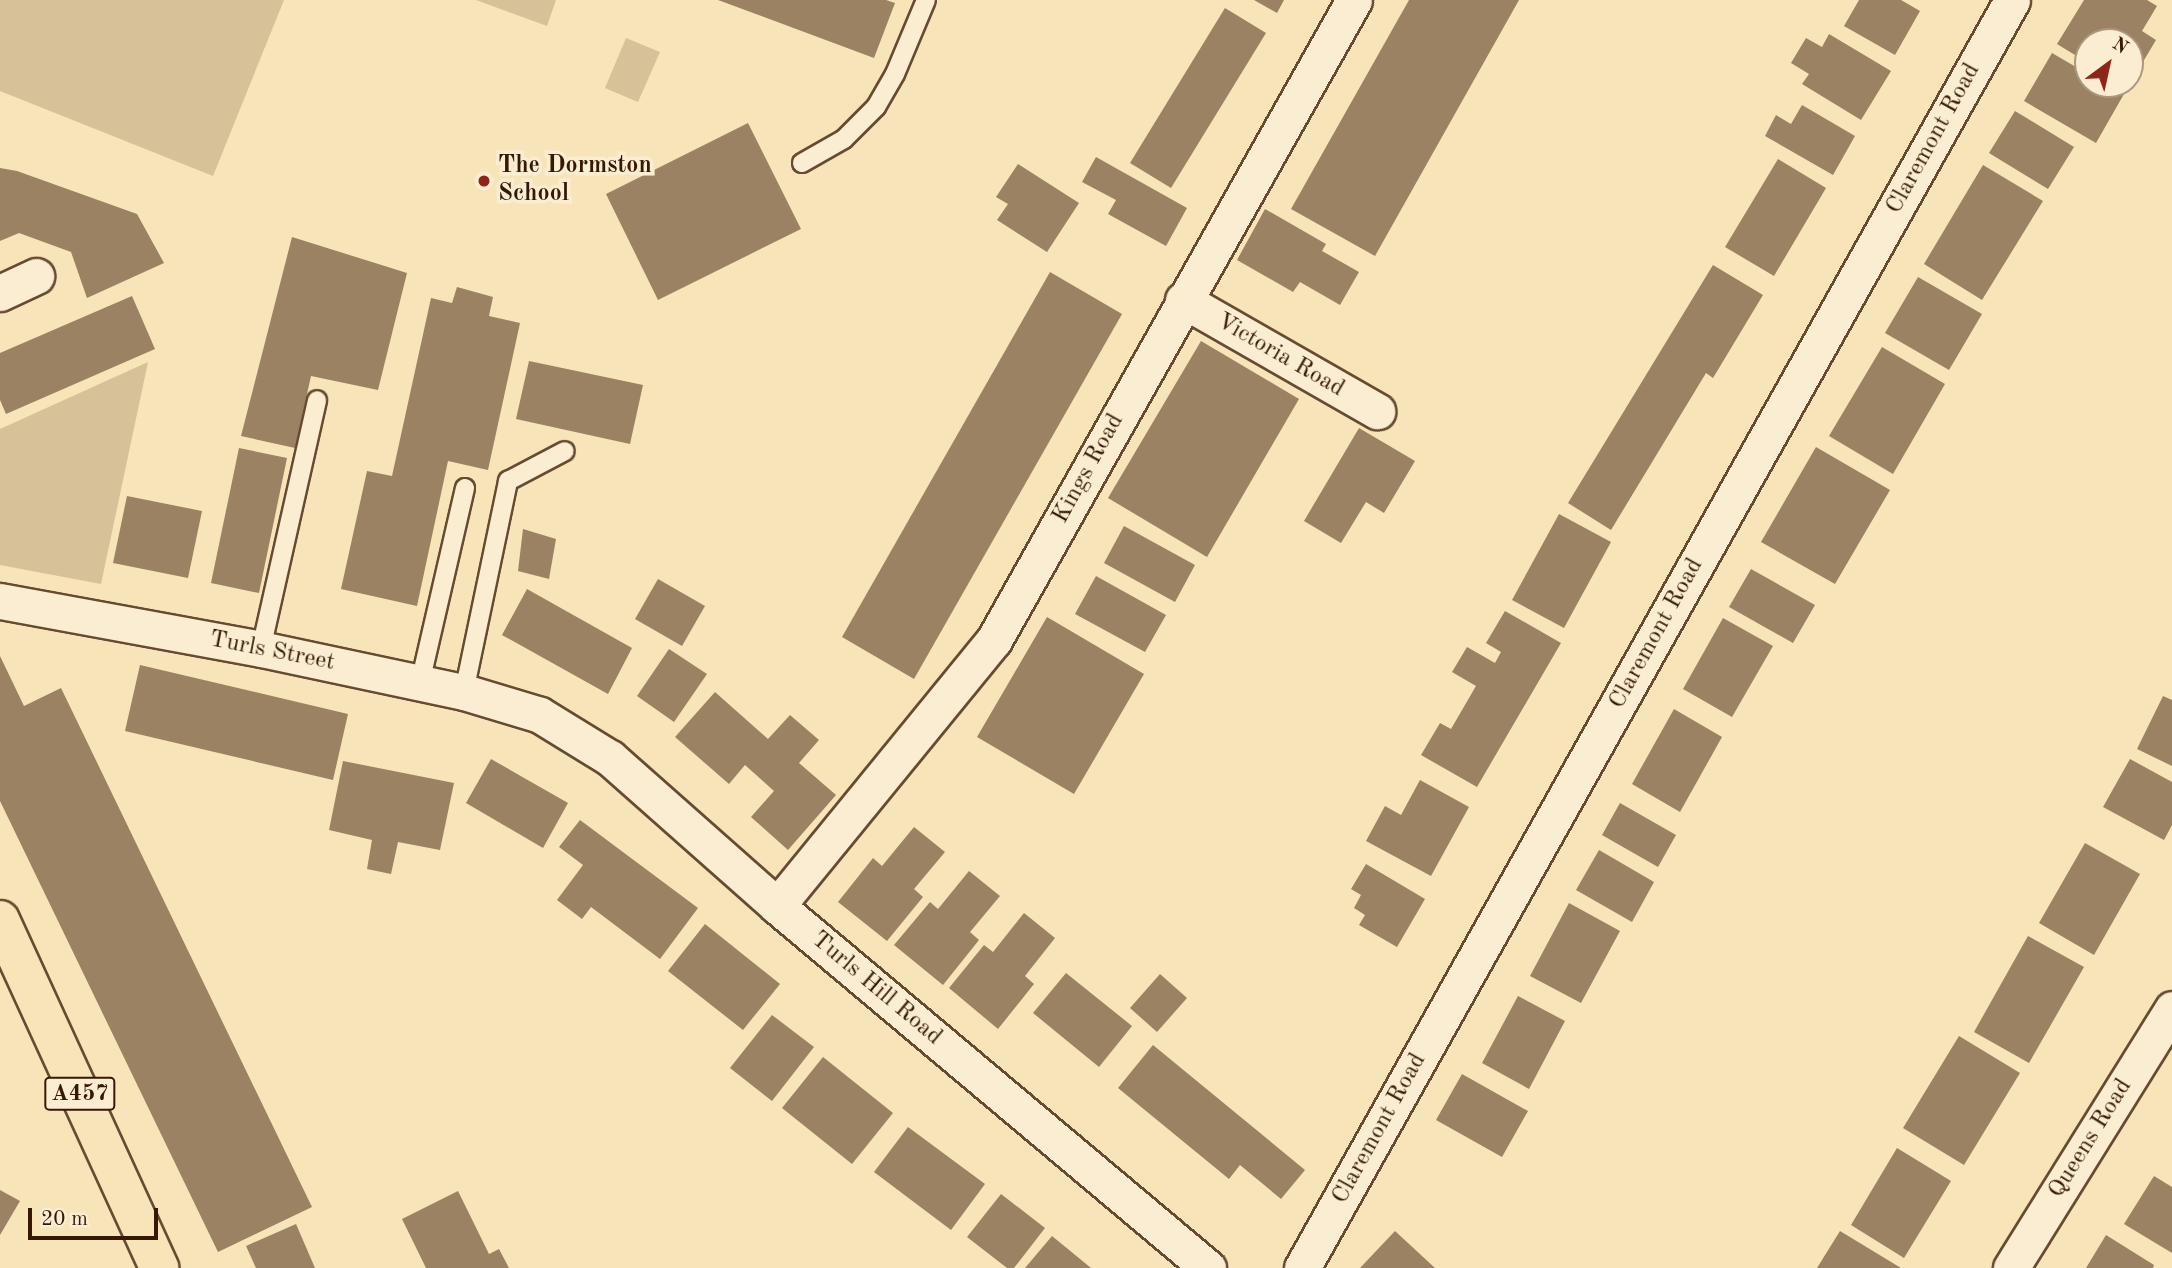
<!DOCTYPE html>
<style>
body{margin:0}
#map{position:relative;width:2172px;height:1268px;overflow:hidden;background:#f7e4b8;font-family:"Old Standard TT",serif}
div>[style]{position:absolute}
.green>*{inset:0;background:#d6c199}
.building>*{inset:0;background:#9a8262}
.roads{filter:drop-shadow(2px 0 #664b31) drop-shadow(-2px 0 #664b31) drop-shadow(0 2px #664b31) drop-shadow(0 -2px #664b31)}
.lane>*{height:18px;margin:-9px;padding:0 9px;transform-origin:9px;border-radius:9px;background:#faedd1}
.street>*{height:35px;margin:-17.5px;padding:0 17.5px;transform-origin:17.5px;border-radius:17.5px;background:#faedd1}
.primary>*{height:38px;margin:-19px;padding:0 19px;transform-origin:19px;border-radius:19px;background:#f7e4b8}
.dots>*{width:19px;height:19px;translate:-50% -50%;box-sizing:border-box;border:4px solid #faedd1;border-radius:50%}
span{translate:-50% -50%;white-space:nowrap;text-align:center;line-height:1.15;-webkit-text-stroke:7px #faedd1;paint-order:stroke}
.shield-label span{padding:2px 5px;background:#faedd1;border:2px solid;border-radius:5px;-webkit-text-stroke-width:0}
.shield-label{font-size:23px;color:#361804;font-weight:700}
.street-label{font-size:24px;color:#361804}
.poi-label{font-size:24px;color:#361804;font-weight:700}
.left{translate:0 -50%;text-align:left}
.north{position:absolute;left:2074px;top:28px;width:70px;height:70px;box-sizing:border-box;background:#faedd1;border:2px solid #ac987f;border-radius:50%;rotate:33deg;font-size:19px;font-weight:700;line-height:28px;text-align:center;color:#361804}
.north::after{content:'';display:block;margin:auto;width:24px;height:32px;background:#8f2418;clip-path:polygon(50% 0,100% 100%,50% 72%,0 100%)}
.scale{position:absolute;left:28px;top:1208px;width:130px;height:32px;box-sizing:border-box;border:4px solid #361804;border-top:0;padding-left:9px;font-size:21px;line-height:24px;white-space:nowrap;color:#361804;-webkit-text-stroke:5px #faedd1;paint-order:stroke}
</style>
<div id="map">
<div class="green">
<i style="clip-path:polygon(0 0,284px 0,213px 176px,0 91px)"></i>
<i style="clip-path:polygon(476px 0,556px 0,547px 26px)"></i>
<i style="clip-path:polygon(626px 38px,660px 52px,638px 102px,605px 88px)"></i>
<i style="clip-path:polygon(148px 362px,101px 584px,0 565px,0 429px)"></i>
</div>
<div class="building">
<i style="clip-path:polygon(718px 0,886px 0,895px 3px,874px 58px)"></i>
<i style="clip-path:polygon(1254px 0,1284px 0,1277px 13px)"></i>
<i style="clip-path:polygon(1409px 0,1519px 0,1375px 256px,1291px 209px)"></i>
<i style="clip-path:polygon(1859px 0,1901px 0,1920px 11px,1895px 55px,1844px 26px)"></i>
<i style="clip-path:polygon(2084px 0,2147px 0,2157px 6px,2142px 31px,2156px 40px,2128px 87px,2123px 84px,2130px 84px,2130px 42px,2088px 42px,2088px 63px,2057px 44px)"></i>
<i style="clip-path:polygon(1225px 8px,1266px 33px,1171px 188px,1130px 163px)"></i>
<i style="clip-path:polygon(1829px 34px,1891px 71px,1861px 120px,1802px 84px,1809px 74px,1791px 63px,1806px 38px,1822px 47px)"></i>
<i style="clip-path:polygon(2052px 53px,2088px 74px,2088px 84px,2106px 84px,2124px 94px,2096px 143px,2024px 101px)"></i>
<i style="clip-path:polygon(1802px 105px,1855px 136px,1833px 175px,1765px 136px,1776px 115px,1791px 124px)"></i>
<i style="clip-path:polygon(2015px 111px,2074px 147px,2048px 189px,1989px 153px)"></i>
<i style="clip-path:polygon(748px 123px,801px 229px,658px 300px,606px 194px)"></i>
<i style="clip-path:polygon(1096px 157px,1187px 208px,1166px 246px,1108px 214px,1116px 200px,1082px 182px)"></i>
<i style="clip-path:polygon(1778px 159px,1826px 188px,1774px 276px,1725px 247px)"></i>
<i style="clip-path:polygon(1018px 164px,1079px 203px,1047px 252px,997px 220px,1008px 204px,996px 197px)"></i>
<i style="clip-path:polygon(1983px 165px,2043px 201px,1982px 300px,1924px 264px)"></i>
<i style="clip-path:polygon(0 168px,17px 171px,137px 214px,164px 263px,87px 298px,71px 252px,19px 233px,0 241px)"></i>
<i style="clip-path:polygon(1265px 209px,1326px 244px,1322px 251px,1359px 272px,1340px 305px,1300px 282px,1293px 292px,1237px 260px)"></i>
<i style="clip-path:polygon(292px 237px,407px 273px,378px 390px,311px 376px,295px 448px,241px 436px)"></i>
<i style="clip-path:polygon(1713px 265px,1763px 295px,1713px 378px,1706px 373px,1611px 530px,1568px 503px)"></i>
<i style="clip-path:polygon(1050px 272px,1122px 314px,914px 679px,842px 637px)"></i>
<i style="clip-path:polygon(1918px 277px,1982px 314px,1949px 370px,1885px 333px)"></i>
<i style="clip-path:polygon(457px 287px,493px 297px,489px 316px,520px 323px,488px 470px,448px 461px,417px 606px,341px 589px,367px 471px,392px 476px,431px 298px,452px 303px)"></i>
<i style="clip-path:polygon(132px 296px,155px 349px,6px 414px,0 400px,0 353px)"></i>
<i style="clip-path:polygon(1201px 341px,1299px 399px,1207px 557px,1108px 498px)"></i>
<i style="clip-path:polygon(1882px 347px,1945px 384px,1893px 474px,1829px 436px)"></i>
<i style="clip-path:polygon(529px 361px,643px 385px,630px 444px,516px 419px)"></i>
<i style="clip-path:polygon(1359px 428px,1415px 461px,1384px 513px,1366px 502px,1341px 543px,1304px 521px)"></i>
<i style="clip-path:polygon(1816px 447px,1890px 490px,1835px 584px,1761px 542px)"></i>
<i style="clip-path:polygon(239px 448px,287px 458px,259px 593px,211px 583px)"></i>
<i style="clip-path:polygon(127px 496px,202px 511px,188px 578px,113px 563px)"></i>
<i style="clip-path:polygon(1559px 514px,1611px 542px,1564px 628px,1512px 600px)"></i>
<i style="clip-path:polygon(1124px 526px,1195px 565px,1175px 602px,1104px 563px)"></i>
<i style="clip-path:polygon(523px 529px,556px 539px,549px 579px,518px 571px)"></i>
<i style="clip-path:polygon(1751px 569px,1815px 605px,1793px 643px,1729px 607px)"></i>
<i style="clip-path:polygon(1096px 576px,1166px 615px,1145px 652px,1075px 614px)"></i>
<i style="clip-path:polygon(658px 579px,705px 606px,682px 646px,635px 619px)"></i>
<i style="clip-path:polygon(527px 589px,632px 648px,608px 694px,502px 635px)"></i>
<i style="clip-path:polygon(1505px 611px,1561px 643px,1477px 787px,1421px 755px,1440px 723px,1451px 729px,1476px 686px,1452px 672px,1467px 647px,1495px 663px,1501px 652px,1486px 643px)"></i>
<i style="clip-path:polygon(1047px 617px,1144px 674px,1074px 794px,977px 737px)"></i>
<i style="clip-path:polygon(1723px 618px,1773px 646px,1732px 717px,1683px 689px)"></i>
<i style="clip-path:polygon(669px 649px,707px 674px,674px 722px,637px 696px)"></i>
<i style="clip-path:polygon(0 656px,24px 706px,61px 688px,312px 1207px,218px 1252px,0 801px)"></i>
<i style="clip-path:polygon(140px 665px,348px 714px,333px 780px,125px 731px)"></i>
<i style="clip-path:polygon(715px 692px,768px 739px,790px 715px,819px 740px,799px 763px,836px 795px,788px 850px,751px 817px,774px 791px,745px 765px,729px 784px,675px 737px)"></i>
<i style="clip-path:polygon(2163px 696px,2172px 700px,2172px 766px,2137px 749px)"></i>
<i style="clip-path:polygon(1674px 709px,1722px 737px,1680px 812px,1632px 784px)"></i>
<i style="clip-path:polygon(491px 759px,568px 803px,543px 848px,466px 803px)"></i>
<i style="clip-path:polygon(2130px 759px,2172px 782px,2172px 825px,2164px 840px,2103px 807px)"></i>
<i style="clip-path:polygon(343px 761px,454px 783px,440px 850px,398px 842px,391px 874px,367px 869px,372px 840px,329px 830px)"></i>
<i style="clip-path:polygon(1420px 780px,1469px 807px,1431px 876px,1366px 841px,1385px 806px,1401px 815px)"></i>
<i style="clip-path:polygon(1620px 803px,1676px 835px,1658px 867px,1602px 835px)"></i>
<i style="clip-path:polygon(580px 820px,698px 908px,660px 959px,591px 907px,582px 919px,557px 900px,583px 865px,559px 847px)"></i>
<i style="clip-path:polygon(914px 827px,945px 852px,914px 889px,923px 897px,887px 941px,838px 902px,873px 858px,882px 866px)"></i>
<i style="clip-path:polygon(2085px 843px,2140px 874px,2094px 955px,2039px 923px)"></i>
<i style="clip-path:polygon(1599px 850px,1654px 882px,1632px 922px,1576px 890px)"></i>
<i style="clip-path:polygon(1366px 864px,1425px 899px,1397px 947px,1359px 925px,1365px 915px,1354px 908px,1361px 895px,1351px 889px)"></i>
<i style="clip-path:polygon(969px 871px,1000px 896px,970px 932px,979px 940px,943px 985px,894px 945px,930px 902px,938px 909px)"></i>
<i style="clip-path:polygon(1569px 903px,1620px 931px,1581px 1003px,1530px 976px)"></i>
<i style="clip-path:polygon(1024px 913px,1055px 938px,1025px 976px,1034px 984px,998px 1029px,949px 988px,984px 945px,993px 952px)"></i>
<i style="clip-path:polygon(705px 924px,780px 984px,743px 1030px,668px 971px)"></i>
<i style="clip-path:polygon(2028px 936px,2084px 967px,2029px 1063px,1974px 1032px)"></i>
<i style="clip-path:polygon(1066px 973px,1132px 1026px,1099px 1067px,1033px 1013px)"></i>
<i style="clip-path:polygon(1160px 974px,1187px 998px,1157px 1032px,1130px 1008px)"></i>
<i style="clip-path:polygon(1518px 996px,1565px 1021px,1529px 1089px,1482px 1063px)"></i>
<i style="clip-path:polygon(772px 1015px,814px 1047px,772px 1101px,730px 1068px)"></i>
<i style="clip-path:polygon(1959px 1036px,2020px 1073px,1964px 1165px,1903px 1128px)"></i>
<i style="clip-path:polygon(1153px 1045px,1305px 1170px,1281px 1199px,1240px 1165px,1229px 1179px,1118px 1088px)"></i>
<i style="clip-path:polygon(823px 1057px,893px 1113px,852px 1164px,782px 1108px)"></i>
<i style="clip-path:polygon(1462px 1074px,1528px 1111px,1502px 1157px,1436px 1120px)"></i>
<i style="clip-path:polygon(908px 1127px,985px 1184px,951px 1230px,874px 1172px)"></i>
<i style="clip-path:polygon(1897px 1148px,1951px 1181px,1904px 1258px,1851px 1225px)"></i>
<i style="clip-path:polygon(2154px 1176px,2172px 1187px,2172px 1253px,2124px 1224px)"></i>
<i style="clip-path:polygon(0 1190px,20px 1201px,0 1235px)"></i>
<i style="clip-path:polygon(458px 1191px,489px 1254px,499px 1249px,509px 1268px,426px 1268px,402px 1219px)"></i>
<i style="clip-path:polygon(1001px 1194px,1045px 1228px,1014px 1268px,1007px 1268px,967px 1237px)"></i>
<i style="clip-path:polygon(296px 1224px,315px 1268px,256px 1268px,246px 1246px)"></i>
<i style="clip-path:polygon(1395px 1231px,1435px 1268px,1360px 1268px)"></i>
<i style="clip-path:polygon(1840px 1231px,1901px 1268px,1817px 1268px)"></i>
<i style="clip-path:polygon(2106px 1235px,2154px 1265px,2153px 1268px,2086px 1268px)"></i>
<i style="clip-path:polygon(1052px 1236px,1091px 1268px,1025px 1268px)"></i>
</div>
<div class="roads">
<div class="lane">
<i style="left:802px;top:163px;width:48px;rotate:-29.7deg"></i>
<i style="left:844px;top:139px;width:45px;rotate:-45deg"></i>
<i style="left:876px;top:107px;width:38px;rotate:-60deg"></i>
<i style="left:895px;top:74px;width:80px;rotate:-67.3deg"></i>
<i style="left:261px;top:649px;width:255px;rotate:-77.3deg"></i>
<i style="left:420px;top:683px;width:200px;rotate:-77deg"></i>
<i style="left:464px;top:692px;width:216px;rotate:-78.2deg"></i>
<i style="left:508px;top:481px;width:64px;rotate:-27.8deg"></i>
</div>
<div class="street">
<i style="left:0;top:293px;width:40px;rotate:-25deg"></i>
<i style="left:1183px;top:300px;width:224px;rotate:29.8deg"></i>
<i style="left:0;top:601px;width:265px;rotate:10.4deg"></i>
<i style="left:261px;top:649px;width:208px;rotate:12deg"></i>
<i style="left:464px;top:692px;width:79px;rotate:16.8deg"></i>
<i style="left:540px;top:715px;width:82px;rotate:31.6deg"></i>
<i style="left:610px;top:758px;width:223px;rotate:41.5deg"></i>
<i style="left:777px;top:906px;width:563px;rotate:40.03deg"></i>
<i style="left:777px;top:906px;width:343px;rotate:-50.8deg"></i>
<i style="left:994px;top:640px;width:734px;rotate:-60.64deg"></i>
<i style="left:1302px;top:1268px;width:1453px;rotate:-60.75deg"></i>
<i style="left:2011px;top:1268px;width:305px;rotate:-58.1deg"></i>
</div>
<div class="primary">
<i style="left:0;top:920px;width:383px;rotate:65.4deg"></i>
</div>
</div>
<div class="dots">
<i style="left:484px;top:181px;background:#8f2418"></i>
</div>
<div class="shield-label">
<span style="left:80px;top:1094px">A457</span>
</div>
<div class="street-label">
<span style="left:1934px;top:139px;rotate:-61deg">Claremont Road</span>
<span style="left:1280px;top:356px;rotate:30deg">Victoria Road</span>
<span style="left:1089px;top:469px;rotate:-61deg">Kings Road</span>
<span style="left:1657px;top:634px;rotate:-61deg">Claremont Road</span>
<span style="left:272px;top:652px;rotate:11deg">Turls Street</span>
<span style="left:876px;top:989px;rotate:40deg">Turls Hill Road</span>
<span style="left:1380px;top:1129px;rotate:-61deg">Claremont Road</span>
<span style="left:2091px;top:1139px;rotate:-58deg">Queens Road</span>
</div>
<div class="poi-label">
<span class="left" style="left:498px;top:181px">The Dormston<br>School</span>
</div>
<div class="north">N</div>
<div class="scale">20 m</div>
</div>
